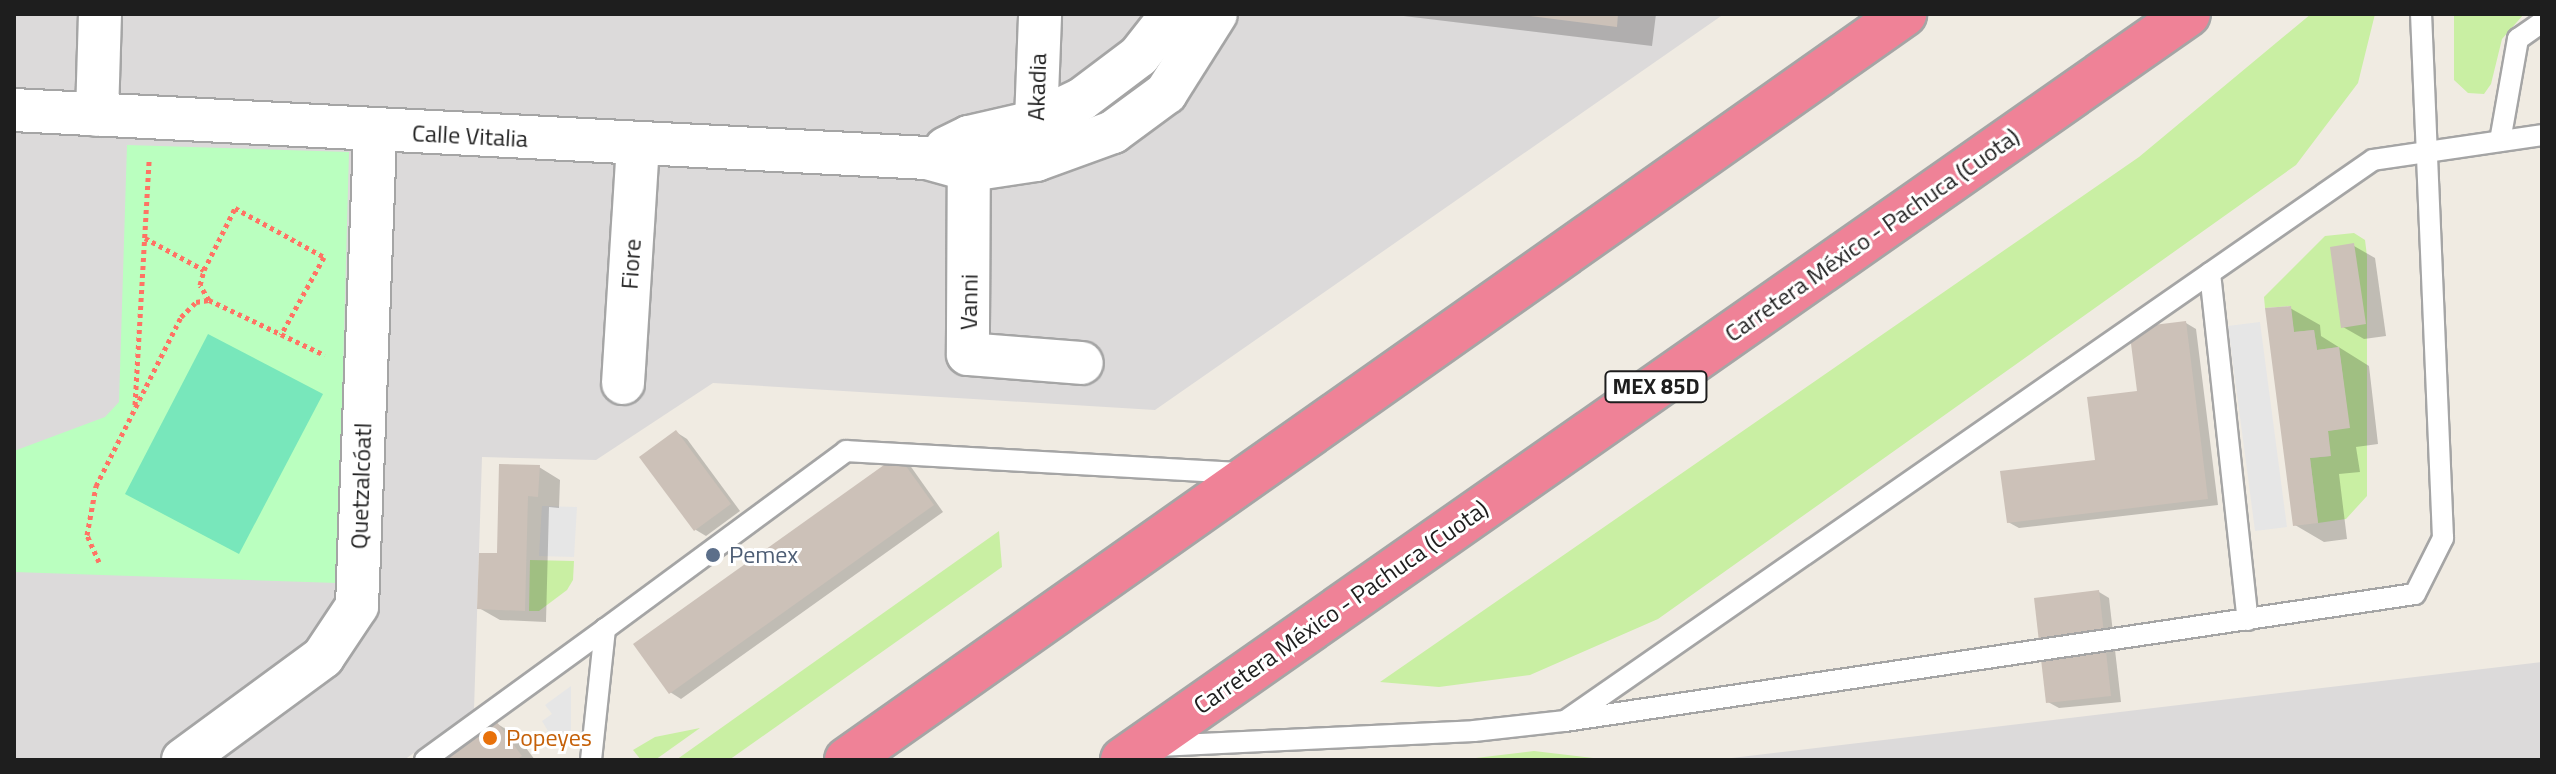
<!DOCTYPE html>
<meta charset="utf-8">
<style>
body{margin:0}
#map{position:relative;width:2556px;height:774px;overflow:hidden;background:#f0ebe2;font-family:"Titillium Web",sans-serif}
div>[style]{position:absolute}
.residential>*{inset:0;background:#dcdada}
.grass>*{inset:0;background:#c9efa3}
.park>*{inset:0;background:#baffbf}
.pitch>*{inset:0;background:#78e7bb}
.parking>*{inset:0;background:#e6e6e6}
.shadow>*{inset:0;background:#0003}
.building>*{inset:0;background:#ccc1b8}
.path>*{height:5px;margin-top:-2.5px;transform-origin:0;background:repeating-linear-gradient(90deg,#ff7364 0 4px,transparent 0 8px)}
.roads{filter:drop-shadow(2px 0 #a5a5a5) drop-shadow(-2px 0 #a5a5a5) drop-shadow(0 2px #a5a5a5) drop-shadow(0 -2px #a5a5a5)}
.lane>*{height:20px;margin:-10px;padding:0 10px;transform-origin:10px;border-radius:10px;background:#fff}
.street>*{height:42px;margin:-21px;padding:0 21px;transform-origin:21px;border-radius:21px;background:#fff}
.highway>*{height:44px;margin:-22px;padding:0 22px;transform-origin:22px;border-radius:22px;background:#ef8297}
.dots>*{width:22px;height:22px;translate:-50% -50%;box-sizing:border-box;border:4px solid #fff;border-radius:50%}
span{translate:-50% -50%;white-space:nowrap;text-align:center;line-height:1.15;-webkit-text-stroke:6px #fff;paint-order:stroke}
.shield-label span{padding:2px 6px;background:#fff;border:2px solid;border-radius:6px;-webkit-text-stroke-width:0}
.shield-label{font-size:22px;color:#1e1e1e;font-weight:700}
.street-label{font-size:24px;color:#1e1e1e}
.service-label{font-size:24px;color:#4e5e75}
.left{translate:0 -50%;text-align:left}
.food-label{font-size:24px;color:#c56008}
.frame{position:absolute;inset:0;border:16px solid #1e1e1e;pointer-events:none}
</style>
<div id="map">
<div class="residential">
<i style="clip-path:polygon(14px 14px,1724px 14px,1155px 410px,713px 383px,596px 460px,482px 457px,474px 710px,404px 760px,14px 760px)"></i>
<i style="clip-path:polygon(2542px 662px,2542px 760px,1715px 760px)"></i>
</div>
<div class="grass">
<i style="clip-path:polygon(2311px 14px,2375px 14px,2358px 83px,2296px 165px,1658px 619px,1530px 675px,1439px 687px,1380px 682px,2139px 157px)"></i>
<i style="clip-path:polygon(2454px 14px,2524px 14px,2502px 39px,2491px 84px,2484px 94px,2468px 93px,2454px 80px)"></i>
<i style="clip-path:polygon(2354px 233px,2365px 240px,2367px 256px,2367px 496px,2346px 519px,2318px 523px,2310px 458px,2330px 456px,2328px 431px,2349px 427px,2339px 347px,2317px 350px,2314px 330px,2294px 332px,2290px 306px,2265px 308px,2264px 297px,2325px 236px)"></i>
<i style="clip-path:polygon(999px 531px,1002px 567px,729px 760px,676px 760px)"></i>
<i style="clip-path:polygon(530px 560px,574px 561px,573px 580px,567px 590px,539px 611px,529px 611px)"></i>
<i style="clip-path:polygon(700px 728px,655px 760px,641px 760px,633px 750px,655px 737px)"></i>
<i style="clip-path:polygon(1534px 751px,1610px 760px,1459px 760px)"></i>
</div>
<div class="park">
<i style="clip-path:polygon(127px 145px,349px 152px,337px 583px,14px 572px,14px 451px,105px 417px,119px 402px)"></i>
</div>
<div class="pitch">
<i style="clip-path:polygon(208px 334px,323px 394px,239px 554px,125px 494px)"></i>
</div>
<div class="parking">
<i style="clip-path:polygon(2260px 322px,2287px 527px,2255px 531px,2228px 326px)"></i>
<i style="clip-path:polygon(542px 506px,577px 507px,574px 557px,539px 556px)"></i>
<i style="clip-path:polygon(571px 686px,571px 730px,546px 749px,538px 738px,548px 731px,542px 721px,552px 714px,545px 705px)"></i>
</div>
<div class="shadow">
<i style="clip-path:polygon(1387px 14px,1656px 14px,1652px 46px)"></i>
<i style="clip-path:polygon(2354px 246px,2375px 258px,2386px 336px,2364px 339px,2343px 327px)"></i>
<i style="clip-path:polygon(2290px 308px,2320px 325px,2321px 336px,2369px 366px,2378px 444px,2356px 447px,2360px 472px,2339px 474px,2347px 539px,2324px 542px,2295px 525px)"></i>
<i style="clip-path:polygon(2186px 323px,2196px 329px,2218px 505px,2019px 528px,2008px 522px,2097px 462px)"></i>
<i style="clip-path:polygon(676px 432px,687px 439px,740px 511px,706px 536px,696px 530px)"></i>
<i style="clip-path:polygon(898px 457px,909px 464px,943px 512px,681px 699px,670px 692px)"></i>
<i style="clip-path:polygon(539px 467px,560px 480px,559px 508px,549px 507px,546px 622px,500px 620px,479px 608px)"></i>
<i style="clip-path:polygon(2099px 592px,2109px 598px,2121px 702px,2059px 708px,2048px 702px)"></i>
<i style="clip-path:polygon(496px 723px,517px 736px,535px 760px,446px 760px)"></i>
</div>
<div class="building">
<i style="clip-path:polygon(1515px 14px,1618px 14px,1617px 27px)"></i>
<i style="clip-path:polygon(2354px 243px,2366px 324px,2341px 328px,2330px 247px)"></i>
<i style="clip-path:polygon(2291px 306px,2294px 332px,2314px 330px,2317px 350px,2339px 347px,2350px 428px,2328px 431px,2331px 456px,2310px 458px,2318px 523px,2293px 526px,2265px 308px)"></i>
<i style="clip-path:polygon(2186px 321px,2208px 499px,2007px 523px,2000px 471px,2095px 460px,2087px 397px,2137px 391px,2129px 328px)"></i>
<i style="clip-path:polygon(676px 430px,731px 504px,694px 531px,639px 457px)"></i>
<i style="clip-path:polygon(898px 455px,934px 505px,669px 694px,633px 644px)"></i>
<i style="clip-path:polygon(499px 464px,540px 465px,538px 497px,528px 496px,525px 611px,477px 609px,479px 553px,497px 553px)"></i>
<i style="clip-path:polygon(2099px 590px,2111px 696px,2046px 703px,2034px 598px)"></i>
<i style="clip-path:polygon(496px 721px,522px 756px,516px 760px,442px 760px)"></i>
</div>
<div class="path">
<i style="left:145px;top:238px;width:67px;rotate:28.5deg"></i>
<i style="left:209px;top:300px;width:17px;rotate:-121deg"></i>
<i style="left:200px;top:285px;width:16px;rotate:-75deg"></i>
<i style="left:204px;top:270px;width:69px;rotate:-63.4deg"></i>
<i style="left:235px;top:208px;width:102px;rotate:28.8deg"></i>
<i style="left:324px;top:257px;width:89px;rotate:118.9deg"></i>
<i style="left:135px;top:405px;width:246px;rotate:-86.7deg"></i>
<i style="left:99px;top:562px;width:30px;rotate:-114deg"></i>
<i style="left:87px;top:535px;width:50px;rotate:-79.6deg"></i>
<i style="left:96px;top:486px;width:189px;rotate:-63.3deg"></i>
<i style="left:181px;top:317px;width:21px;rotate:-45deg"></i>
<i style="left:196px;top:302px;width:13px;rotate:-9deg"></i>
<i style="left:209px;top:300px;width:128px;rotate:25.4deg"></i>
</div>
<div class="roads">
<div class="lane">
<i style="left:2500px;top:141px;width:104px;rotate:-80deg"></i>
<i style="left:2518px;top:39px;width:29px;rotate:-35deg"></i>
<i style="left:2210px;top:273px;width:349px;rotate:83.8deg"></i>
<i style="left:1568px;top:719px;width:980px;rotate:-34.78deg"></i>
<i style="left:2373px;top:160px;width:171px;rotate:-8.4deg"></i>
<i style="left:1158px;top:746px;width:316px;rotate:-2.7deg"></i>
<i style="left:1474px;top:731px;width:92px;rotate:-6.3deg"></i>
<i style="left:1565px;top:721px;width:859px;rotate:-8.5deg"></i>
<i style="left:2415px;top:594px;width:63px;rotate:-63.4deg"></i>
<i style="left:2443px;top:538px;width:524px;rotate:-92.4deg"></i>
<i style="left:425px;top:760px;width:223px;rotate:-36deg"></i>
<i style="left:591px;top:760px;width:132px;rotate:-83.9deg"></i>
<i style="left:605px;top:629px;width:300px;rotate:-36.4deg"></i>
<i style="left:846px;top:451px;width:397px;rotate:3.2deg"></i>
</div>
<div class="street">
<i style="left:14px;top:110px;width:914px;rotate:3.01deg"></i>
<i style="left:927px;top:158px;width:45px;rotate:15.6deg"></i>
<i style="left:970px;top:170px;width:67px;rotate:-8.6deg"></i>
<i style="left:1036px;top:160px;width:82px;rotate:-20deg"></i>
<i style="left:1113px;top:132px;width:66px;rotate:-36.3deg"></i>
<i style="left:1166px;top:93px;width:93px;rotate:-57.7deg"></i>
<i style="left:97px;top:115px;width:101px;rotate:-88.3deg"></i>
<i style="left:969px;top:137px;width:217px;rotate:90.3deg"></i>
<i style="left:968px;top:354px;width:114px;rotate:4.5deg"></i>
<i style="left:1035px;top:147px;width:133px;rotate:-87.8deg"></i>
<i style="left:946px;top:148px;width:25px;rotate:-26deg"></i>
<i style="left:969px;top:137px;width:67px;rotate:-13deg"></i>
<i style="left:1034px;top:122px;width:53px;rotate:-25.6deg"></i>
<i style="left:1082px;top:99px;width:71px;rotate:-37deg"></i>
<i style="left:1139px;top:56px;width:53px;rotate:-51.8deg"></i>
<i style="left:623px;top:383px;width:237px;rotate:-86.4deg"></i>
<i style="left:183px;top:760px;width:174px;rotate:-36.3deg"></i>
<i style="left:323px;top:657px;width:61px;rotate:-56.3deg"></i>
<i style="left:357px;top:606px;width:475px;rotate:-87.8deg"></i>
</div>
<div class="highway">
<i style="left:847px;top:760px;width:1294px;rotate:-35.21deg"></i>
<i style="left:1123px;top:760px;width:1300px;rotate:-35.01deg"></i>
</div>
</div>
<div class="dots">
<i style="left:713px;top:555px;background:#5c6f8a"></i>
<i style="left:490px;top:738px;background:#e8710a"></i>
</div>
<div class="shield-label">
<span style="left:1656px;top:387px">MEX 85D</span>
</div>
<div class="street-label">
<span style="left:1037px;top:87px;rotate:-88deg">Akadia</span>
<span style="left:470px;top:136px;rotate:3deg">Calle Vitalia</span>
<span style="left:1872px;top:235px;rotate:-35deg">Carretera México - Pachuca (Cuota)</span>
<span style="left:631px;top:264px;rotate:-86deg">Fiore</span>
<span style="left:969px;top:302px;rotate:-89deg">Vanni</span>
<span style="left:361px;top:486px;rotate:-88deg">Quetzalcóatl</span>
<span style="left:1341px;top:607px;rotate:-35deg">Carretera México - Pachuca (Cuota)</span>
</div>
<div class="service-label">
<span class="left" style="left:729px;top:555px">Pemex</span>
</div>
<div class="food-label">
<span class="left" style="left:506px;top:738px">Popeyes</span>
</div>
<div class="frame"></div>
</div>
